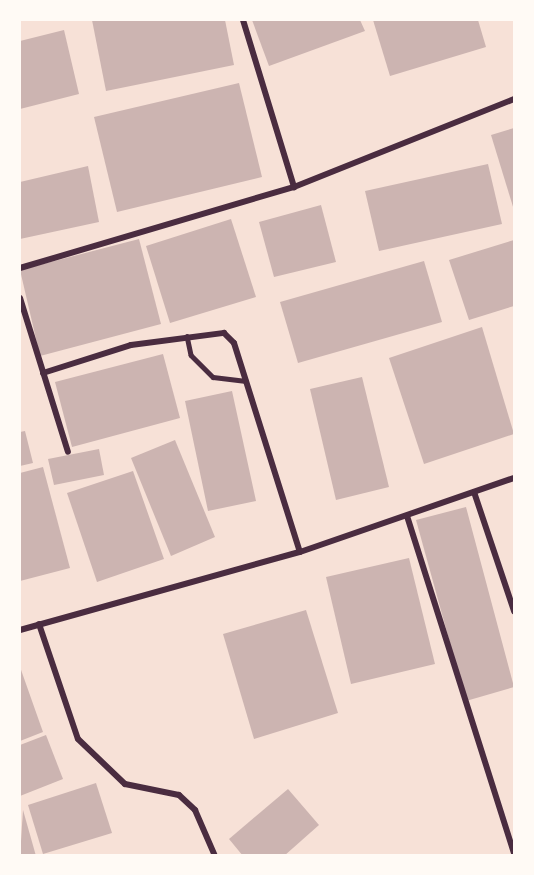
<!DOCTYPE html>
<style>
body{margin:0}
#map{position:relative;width:534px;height:875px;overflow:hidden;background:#f7e1d7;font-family:Poppins,sans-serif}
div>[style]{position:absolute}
.building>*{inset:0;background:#ccb4b1}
.service>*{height:4.5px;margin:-2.25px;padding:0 2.25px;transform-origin:2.25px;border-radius:2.25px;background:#4a2c40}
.minor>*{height:6px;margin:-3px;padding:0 3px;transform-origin:3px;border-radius:3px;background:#4a2c40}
span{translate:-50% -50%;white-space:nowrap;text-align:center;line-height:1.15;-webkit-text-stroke:4.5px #fffaf5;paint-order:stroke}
.frame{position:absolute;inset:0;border:21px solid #fffaf5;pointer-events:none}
</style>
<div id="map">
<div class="building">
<i style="clip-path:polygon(92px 20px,225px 20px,234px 65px,106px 91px)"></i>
<i style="clip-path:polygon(252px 20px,360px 20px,365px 31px,269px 66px)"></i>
<i style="clip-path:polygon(373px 20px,478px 20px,486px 47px,390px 76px)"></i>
<i style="clip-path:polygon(64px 30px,79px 94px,20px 109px,20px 41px)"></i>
<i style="clip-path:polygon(239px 83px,262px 177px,117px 212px,94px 117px)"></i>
<i style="clip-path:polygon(514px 128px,514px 210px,491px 135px)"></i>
<i style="clip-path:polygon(488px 164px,502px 224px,379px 251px,365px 191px)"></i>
<i style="clip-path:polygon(88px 166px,99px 222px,20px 239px,20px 182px)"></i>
<i style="clip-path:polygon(321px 205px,336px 262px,274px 277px,259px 222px)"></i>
<i style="clip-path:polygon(231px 219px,256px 297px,170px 323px,146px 246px)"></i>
<i style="clip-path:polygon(139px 239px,161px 324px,40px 356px,20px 270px)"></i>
<i style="clip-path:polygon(514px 240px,514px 306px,469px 320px,449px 260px)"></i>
<i style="clip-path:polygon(424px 261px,442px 322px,298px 363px,280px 302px)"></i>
<i style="clip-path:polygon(482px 327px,514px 434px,424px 464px,389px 358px)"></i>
<i style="clip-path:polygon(163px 354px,180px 418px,72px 447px,55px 382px)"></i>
<i style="clip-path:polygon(362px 377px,389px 487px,336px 500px,310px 389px)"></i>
<i style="clip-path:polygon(232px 391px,256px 501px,208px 511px,185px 401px)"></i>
<i style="clip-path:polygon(25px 431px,33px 463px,20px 466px,20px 432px)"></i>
<i style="clip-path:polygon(175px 440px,215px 537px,171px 556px,131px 458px)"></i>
<i style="clip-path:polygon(99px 449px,104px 475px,54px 485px,48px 459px)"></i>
<i style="clip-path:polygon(43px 467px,70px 568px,20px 581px,20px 473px)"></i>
<i style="clip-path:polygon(133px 471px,164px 559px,97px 582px,67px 493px)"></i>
<i style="clip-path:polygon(466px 507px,514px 687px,466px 701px,416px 520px)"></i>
<i style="clip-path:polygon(409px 558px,435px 664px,351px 684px,326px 577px)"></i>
<i style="clip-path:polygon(306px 610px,338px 713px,254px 739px,223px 634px)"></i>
<i style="clip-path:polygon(20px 667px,43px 732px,20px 741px)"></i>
<i style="clip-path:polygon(46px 735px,63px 779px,20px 796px,20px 745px)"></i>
<i style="clip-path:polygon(96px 783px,112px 833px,43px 854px,28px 805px)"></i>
<i style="clip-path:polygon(288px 789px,319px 825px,284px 856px,243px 856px,229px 839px)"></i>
<i style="clip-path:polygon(23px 810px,36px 856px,20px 856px)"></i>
</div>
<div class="service">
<i style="left:187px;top:336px;width:19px;rotate:78deg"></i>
<i style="left:191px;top:355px;width:31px;rotate:45deg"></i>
<i style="left:213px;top:377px;width:33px;rotate:7deg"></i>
</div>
<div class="minor">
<i style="left:243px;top:20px;width:175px;rotate:73deg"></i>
<i style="left:20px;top:268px;width:286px;rotate:-16.5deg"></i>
<i style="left:294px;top:187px;width:237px;rotate:-21.8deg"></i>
<i style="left:20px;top:298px;width:161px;rotate:72.7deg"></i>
<i style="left:43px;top:373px;width:92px;rotate:-17.7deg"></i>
<i style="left:131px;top:345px;width:94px;rotate:-7.4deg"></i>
<i style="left:224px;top:333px;width:14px;rotate:45deg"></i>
<i style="left:234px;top:343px;width:219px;rotate:72.5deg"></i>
<i style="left:474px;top:492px;width:126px;rotate:71.4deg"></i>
<i style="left:407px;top:516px;width:355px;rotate:72.4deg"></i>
<i style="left:39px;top:624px;width:121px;rotate:71.3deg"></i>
<i style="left:78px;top:739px;width:65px;rotate:43.8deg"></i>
<i style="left:125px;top:784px;width:55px;rotate:11.5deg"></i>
<i style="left:179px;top:795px;width:22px;rotate:43deg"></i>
<i style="left:195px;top:810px;width:50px;rotate:66.5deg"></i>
<i style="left:20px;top:630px;width:291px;rotate:-15.6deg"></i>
<i style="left:300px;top:552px;width:226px;rotate:-19.1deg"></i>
</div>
<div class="frame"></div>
</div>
